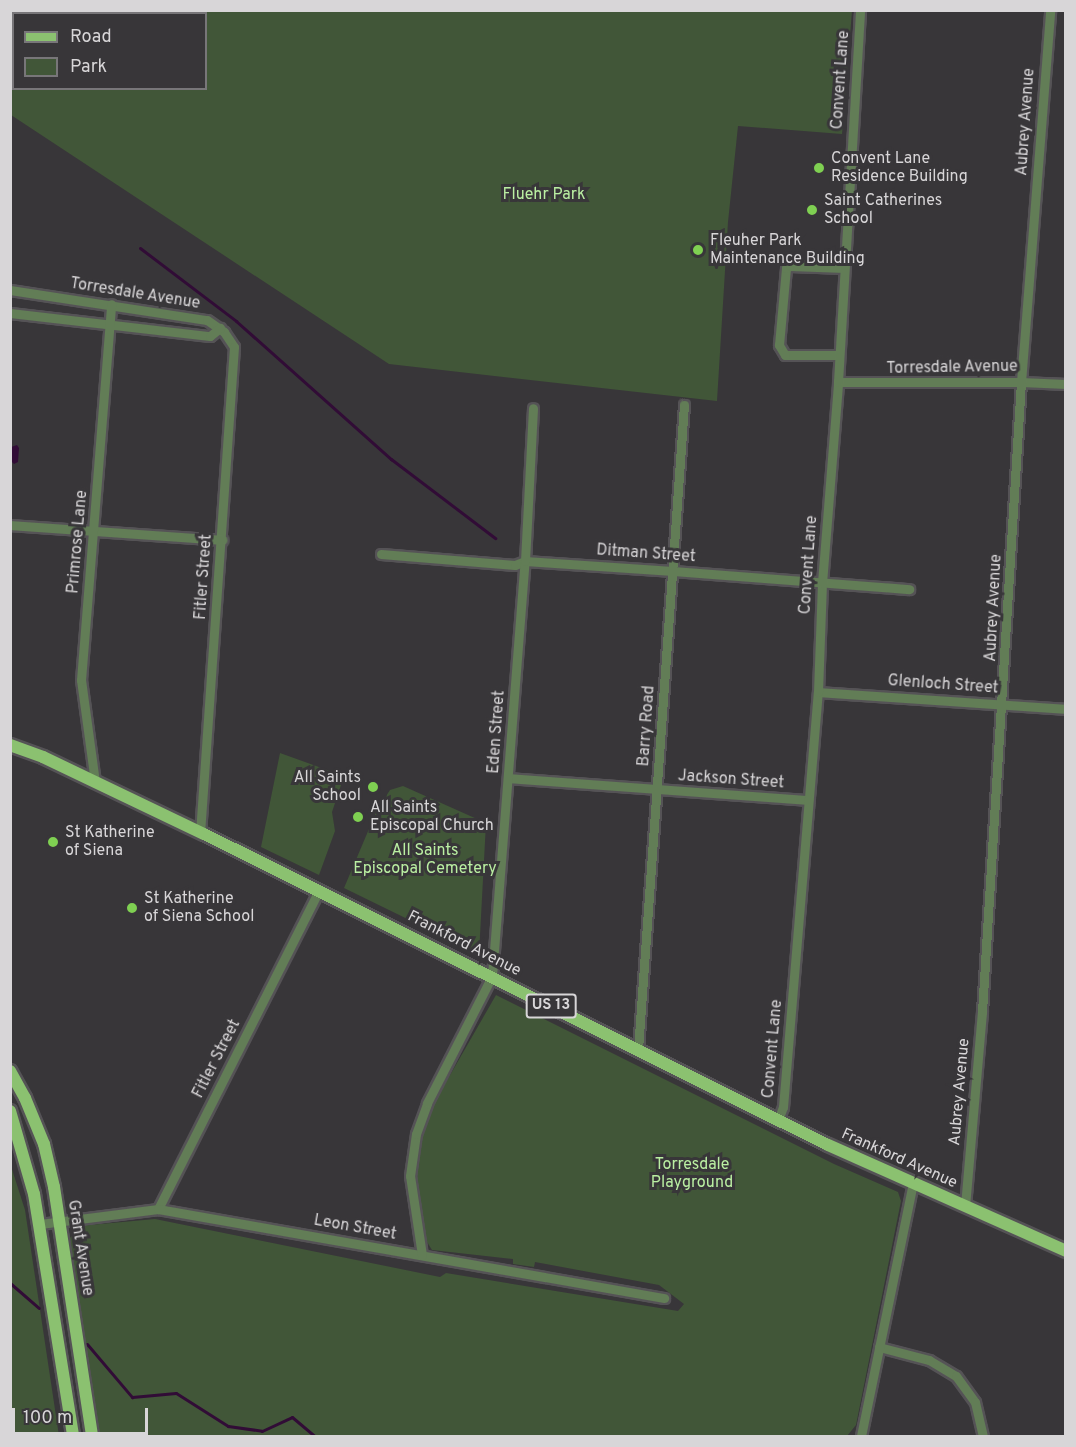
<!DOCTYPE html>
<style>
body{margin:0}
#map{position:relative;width:1076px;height:1447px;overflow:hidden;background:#383639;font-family:Overpass,sans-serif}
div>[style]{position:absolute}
.green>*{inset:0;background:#415638}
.water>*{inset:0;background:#310c36}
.stream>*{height:3px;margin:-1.5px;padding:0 1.5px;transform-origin:1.5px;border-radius:1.5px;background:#310c36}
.roads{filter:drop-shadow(2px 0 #555356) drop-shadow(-2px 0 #555356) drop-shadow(0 2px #555356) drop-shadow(0 -2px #555356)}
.minor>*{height:9px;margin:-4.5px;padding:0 4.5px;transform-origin:4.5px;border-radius:4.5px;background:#627d56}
.major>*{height:12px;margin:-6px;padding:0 6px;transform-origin:6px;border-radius:6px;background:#8bc170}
.dots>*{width:16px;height:16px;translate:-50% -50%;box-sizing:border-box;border:3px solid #383639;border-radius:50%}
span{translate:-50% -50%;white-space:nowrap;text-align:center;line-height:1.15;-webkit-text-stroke:6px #383639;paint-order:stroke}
.shield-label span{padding:2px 4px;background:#383639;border:2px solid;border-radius:4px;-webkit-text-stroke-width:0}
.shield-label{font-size:15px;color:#d8d6d8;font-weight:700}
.street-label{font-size:16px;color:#d8d6d8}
.poi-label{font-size:16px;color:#d8d6d8}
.left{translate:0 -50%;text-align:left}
.right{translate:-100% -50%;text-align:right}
.park-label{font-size:16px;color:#baefa2}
.frame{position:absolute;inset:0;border:12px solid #d8d6d8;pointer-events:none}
.legend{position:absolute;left:12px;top:12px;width:195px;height:78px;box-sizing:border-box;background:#383639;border:2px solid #787679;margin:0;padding:8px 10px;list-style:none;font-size:18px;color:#d8d6d8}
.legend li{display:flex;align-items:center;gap:12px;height:30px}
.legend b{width:30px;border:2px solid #787679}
.scale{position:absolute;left:12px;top:1408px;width:136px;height:27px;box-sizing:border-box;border:3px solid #d8d6d8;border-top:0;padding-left:8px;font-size:18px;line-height:21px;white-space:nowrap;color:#d8d6d8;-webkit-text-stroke:4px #383639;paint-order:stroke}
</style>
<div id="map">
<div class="green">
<i style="clip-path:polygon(evenodd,10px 11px,11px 10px,852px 11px,842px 134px,738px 126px,728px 222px,717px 401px,389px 364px,11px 115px,10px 11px,14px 14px,206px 14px,206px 88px,14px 88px,14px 14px)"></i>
<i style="clip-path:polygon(280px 753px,344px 776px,332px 812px,335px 831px,319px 875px,261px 847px)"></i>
<i style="clip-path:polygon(403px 786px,486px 823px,479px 954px,344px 888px,377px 810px,390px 790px)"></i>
<i style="clip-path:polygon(496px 995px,834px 1164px,898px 1192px,901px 1201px,856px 1425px,847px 1436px,98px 1436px,70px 1238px,79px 1226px,155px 1219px,440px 1277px,446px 1273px,678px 1311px,684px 1304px,659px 1285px,535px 1262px,534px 1267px,513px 1264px,513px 1259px,432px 1250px,427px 1242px,415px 1185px,417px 1153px,423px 1129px,430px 1110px)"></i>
<i style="clip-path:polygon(10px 1163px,25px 1210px,59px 1436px,11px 1436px)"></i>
</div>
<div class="water">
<i style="clip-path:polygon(17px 445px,19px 448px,18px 462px,14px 464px,11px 461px,11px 447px)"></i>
</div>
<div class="stream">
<i style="left:140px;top:248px;width:121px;rotate:37.2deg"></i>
<i style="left:236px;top:321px;width:208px;rotate:41.7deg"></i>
<i style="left:391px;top:459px;width:131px;rotate:37.2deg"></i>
<i style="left:10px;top:1283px;width:38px;rotate:41deg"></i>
<i style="left:87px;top:1344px;width:70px;rotate:49.7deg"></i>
<i style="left:132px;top:1397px;width:44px;rotate:-5.2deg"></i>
<i style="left:176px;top:1393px;width:62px;rotate:32.4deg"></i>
<i style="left:228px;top:1426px;width:34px;rotate:8deg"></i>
<i style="left:262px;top:1431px;width:33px;rotate:-25deg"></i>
<i style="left:292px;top:1417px;width:30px;rotate:40deg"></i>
</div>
<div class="roads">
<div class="minor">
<i style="left:10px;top:290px;width:199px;rotate:8.7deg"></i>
<i style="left:207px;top:320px;width:21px;rotate:35deg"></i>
<i style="left:224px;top:332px;width:18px;rotate:56deg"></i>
<i style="left:234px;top:347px;width:486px;rotate:94deg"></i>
<i style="left:10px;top:313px;width:201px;rotate:6.6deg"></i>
<i style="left:210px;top:336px;width:13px;rotate:-39deg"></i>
<i style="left:839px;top:355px;width:54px;rotate:180deg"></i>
<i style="left:785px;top:355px;width:12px;rotate:-121deg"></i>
<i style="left:779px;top:345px;width:77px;rotate:-84.8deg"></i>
<i style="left:786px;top:268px;width:4px;rotate:-27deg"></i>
<i style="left:790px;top:266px;width:54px;rotate:2.1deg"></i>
<i style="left:838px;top:382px;width:183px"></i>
<i style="left:1021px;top:382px;width:45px;rotate:2.5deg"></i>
<i style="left:10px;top:525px;width:213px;rotate:4deg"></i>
<i style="left:381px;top:554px;width:134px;rotate:4.7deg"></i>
<i style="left:515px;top:565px;width:11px;rotate:-22deg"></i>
<i style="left:525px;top:561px;width:148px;rotate:3.9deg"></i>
<i style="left:673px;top:571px;width:237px;rotate:4.4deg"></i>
<i style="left:818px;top:692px;width:249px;rotate:3.9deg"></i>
<i style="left:508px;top:778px;width:301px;rotate:4.2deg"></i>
<i style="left:95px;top:782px;width:103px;rotate:-97.8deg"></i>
<i style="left:81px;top:680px;width:377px;rotate:-85.4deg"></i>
<i style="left:638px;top:1050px;width:647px;rotate:-85.92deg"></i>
<i style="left:778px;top:1120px;width:14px;rotate:-69deg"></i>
<i style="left:783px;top:1107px;width:416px;rotate:-85.2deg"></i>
<i style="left:818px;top:692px;width:109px;rotate:-87.9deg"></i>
<i style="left:822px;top:583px;width:202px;rotate:-85.4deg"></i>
<i style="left:838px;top:382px;width:373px;rotate:-86.6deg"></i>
<i style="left:965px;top:1206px;width:195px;rotate:-85deg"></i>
<i style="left:982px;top:1012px;width:631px;rotate:-86.46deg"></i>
<i style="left:1021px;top:382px;width:373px;rotate:-85.5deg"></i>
<i style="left:158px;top:1209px;width:357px;rotate:-63.2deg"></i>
<i style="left:40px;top:1224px;width:119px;rotate:-7.2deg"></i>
<i style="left:158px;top:1209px;width:514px;rotate:9.98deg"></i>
<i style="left:422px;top:1255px;width:80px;rotate:-98.6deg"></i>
<i style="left:410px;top:1176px;width:42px;rotate:-81.9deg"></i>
<i style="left:416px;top:1134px;width:33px;rotate:-70deg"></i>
<i style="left:427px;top:1103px;width:143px;rotate:-62.9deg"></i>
<i style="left:492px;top:976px;width:416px;rotate:-85.5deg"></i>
<i style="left:525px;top:561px;width:153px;rotate:-87deg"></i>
<i style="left:879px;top:1347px;width:52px;rotate:14.6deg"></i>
<i style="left:929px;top:1360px;width:31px;rotate:31deg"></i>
<i style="left:956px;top:1376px;width:32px;rotate:54deg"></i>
<i style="left:975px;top:1402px;width:35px;rotate:77deg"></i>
<i style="left:861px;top:1436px;width:258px;rotate:-78.4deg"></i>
</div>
<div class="major">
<i style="left:10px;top:745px;width:35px;rotate:20deg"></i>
<i style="left:43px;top:757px;width:178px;rotate:25.6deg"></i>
<i style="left:204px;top:834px;width:697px;rotate:26.49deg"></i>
<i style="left:828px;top:1145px;width:261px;rotate:24deg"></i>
<i style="left:10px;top:1071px;width:31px;rotate:61deg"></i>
<i style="left:25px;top:1098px;width:50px;rotate:67.6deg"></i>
<i style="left:44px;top:1144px;width:44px;rotate:76.9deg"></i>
<i style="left:54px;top:1187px;width:252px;rotate:81.3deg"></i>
<i style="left:10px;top:1111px;width:86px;rotate:73.9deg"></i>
<i style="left:34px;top:1194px;width:245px;rotate:80.8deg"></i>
</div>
</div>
<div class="dots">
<i style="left:819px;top:168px;background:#7fd052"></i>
<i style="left:812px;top:210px;background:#7fd052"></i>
<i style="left:698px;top:250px;background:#7fd052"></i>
<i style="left:373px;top:787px;background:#7fd052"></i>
<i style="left:358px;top:817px;background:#7fd052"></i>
<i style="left:53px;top:842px;background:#7fd052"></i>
<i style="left:132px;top:908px;background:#7fd052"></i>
</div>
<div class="shield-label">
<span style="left:551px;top:1006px">US 13</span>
</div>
<div class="street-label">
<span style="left:841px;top:80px;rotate:-86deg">Convent Lane</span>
<span style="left:1026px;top:122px;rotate:-86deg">Aubrey Avenue</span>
<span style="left:135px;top:294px;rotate:9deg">Torresdale Avenue</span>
<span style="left:952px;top:368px;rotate:-1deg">Torresdale Avenue</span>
<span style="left:78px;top:542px;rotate:-85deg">Primrose Lane</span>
<span style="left:646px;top:554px;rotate:4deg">Ditman Street</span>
<span style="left:809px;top:565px;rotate:-86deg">Convent Lane</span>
<span style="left:204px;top:577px;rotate:-86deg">Fitler Street</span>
<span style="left:994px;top:608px;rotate:-87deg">Aubrey Avenue</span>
<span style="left:943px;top:685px;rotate:4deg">Glenloch Street</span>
<span style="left:647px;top:726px;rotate:-86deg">Barry Road</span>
<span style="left:497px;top:732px;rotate:-86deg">Eden Street</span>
<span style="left:731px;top:780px;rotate:4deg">Jackson Street</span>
<span style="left:464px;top:944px;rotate:27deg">Frankford Avenue</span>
<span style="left:773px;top:1049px;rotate:-85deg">Convent Lane</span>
<span style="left:217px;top:1059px;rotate:-63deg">Fitler Street</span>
<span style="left:960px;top:1092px;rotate:-85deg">Aubrey Avenue</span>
<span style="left:899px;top:1159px;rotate:24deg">Frankford Avenue</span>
<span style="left:355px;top:1228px;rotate:10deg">Leon Street</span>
<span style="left:80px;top:1248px;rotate:81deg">Grant Avenue</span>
</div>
<div class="poi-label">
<span class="left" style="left:831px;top:168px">Convent Lane<br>Residence Building</span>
<span class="left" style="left:824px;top:210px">Saint Catherines<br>School</span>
<span class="left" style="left:710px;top:250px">Fleuher Park<br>Maintenance Building</span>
<span class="right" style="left:361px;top:787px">All Saints<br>School</span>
<span class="left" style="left:370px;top:817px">All Saints<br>Episcopal Church</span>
<span class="left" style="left:65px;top:842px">St Katherine<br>of Siena</span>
<span class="left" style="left:144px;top:908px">St Katherine<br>of Siena School</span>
</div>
<div class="park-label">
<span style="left:544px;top:195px">Fluehr Park</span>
<span style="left:425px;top:860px">All Saints<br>Episcopal Cemetery</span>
<span style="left:692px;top:1174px">Torresdale<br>Playground</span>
</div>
<div class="frame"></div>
<ul class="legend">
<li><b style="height:8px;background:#8bc170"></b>Road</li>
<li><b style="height:16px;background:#415638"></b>Park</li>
</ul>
<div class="scale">100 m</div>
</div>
